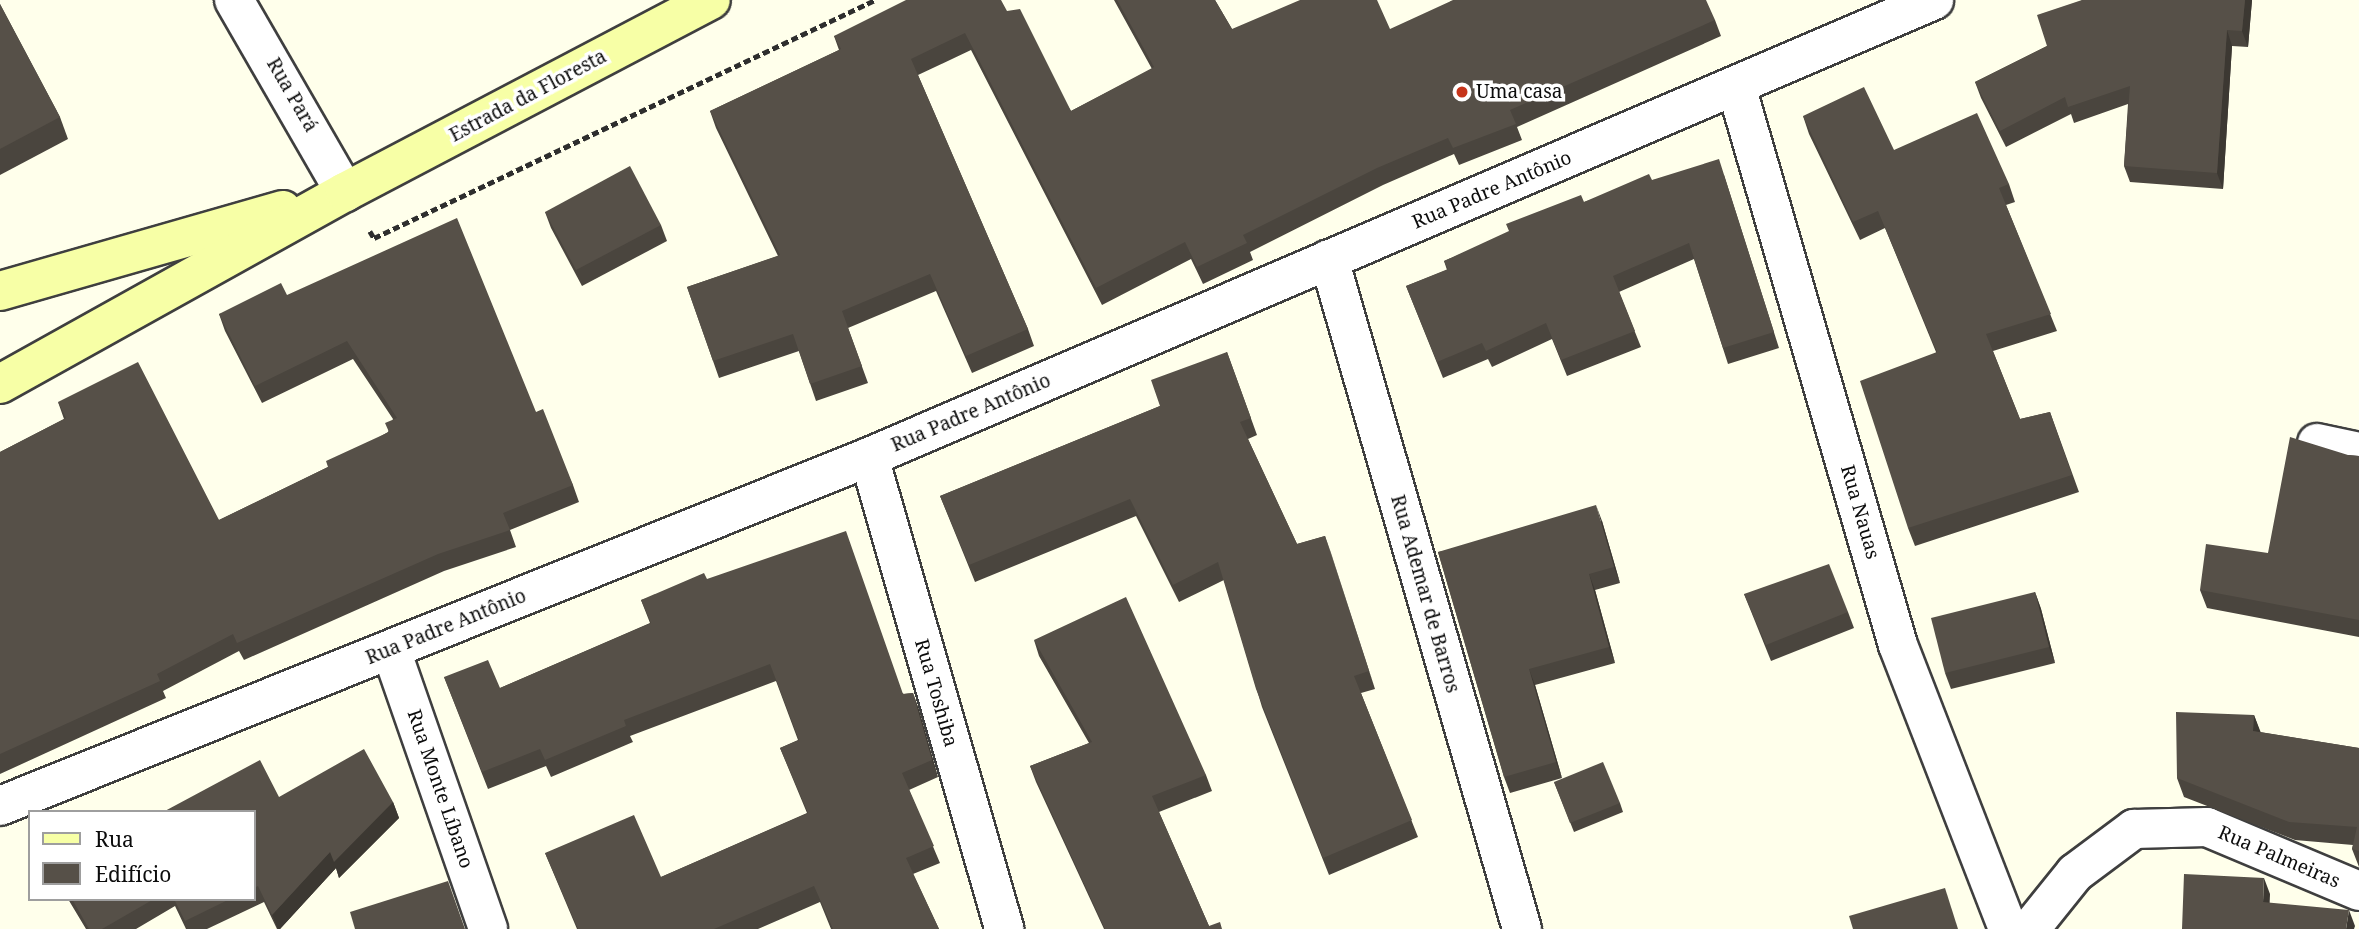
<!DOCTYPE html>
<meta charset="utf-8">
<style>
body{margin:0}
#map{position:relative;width:2359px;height:929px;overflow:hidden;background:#ffffeb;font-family:"Noto Serif",serif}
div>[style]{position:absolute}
.path>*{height:4.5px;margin-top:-2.25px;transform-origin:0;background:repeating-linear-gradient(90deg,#2e2e2e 0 7px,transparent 0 10.5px)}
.roads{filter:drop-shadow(2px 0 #3f3f3f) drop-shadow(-2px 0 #3f3f3f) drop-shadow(0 2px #3f3f3f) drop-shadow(0 -2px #3f3f3f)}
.minor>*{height:38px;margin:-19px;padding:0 19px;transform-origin:19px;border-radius:19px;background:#fff}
.secondary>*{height:38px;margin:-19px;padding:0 19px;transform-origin:19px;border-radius:19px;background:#f7ffa6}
.wall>*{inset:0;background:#4a453e}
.shaded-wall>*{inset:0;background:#3c3832}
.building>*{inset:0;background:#565048}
.dots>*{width:19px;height:19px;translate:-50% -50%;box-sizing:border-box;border:4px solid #fff;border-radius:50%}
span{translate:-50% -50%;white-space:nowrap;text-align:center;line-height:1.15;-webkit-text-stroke:7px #fff;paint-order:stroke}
.poi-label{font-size:19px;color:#0c0c0c}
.left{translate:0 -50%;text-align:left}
.street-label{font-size:19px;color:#0c0c0c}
.legend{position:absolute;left:28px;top:810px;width:228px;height:91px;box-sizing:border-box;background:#fff;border:2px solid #9e9e9e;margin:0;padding:9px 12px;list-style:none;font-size:21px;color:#0c0c0c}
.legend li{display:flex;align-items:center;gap:14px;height:35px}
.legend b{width:35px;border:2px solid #9e9e9e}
</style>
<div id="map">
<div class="path">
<i style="left:370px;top:231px;width:8px;rotate:60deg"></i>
<i style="left:374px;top:238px;width:555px;rotate:-25.41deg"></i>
</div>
<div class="roads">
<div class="minor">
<i style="left:234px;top:0;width:222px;rotate:60deg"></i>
<i style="left:1736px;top:86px;width:582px;rotate:73.84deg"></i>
<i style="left:1898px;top:645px;width:305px;rotate:68.8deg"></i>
<i style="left:1329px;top:259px;width:697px;rotate:73.93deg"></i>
<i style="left:2317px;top:443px;width:43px;rotate:12.1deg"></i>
<i style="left:869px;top:457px;width:491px;rotate:74deg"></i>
<i style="left:391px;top:650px;width:295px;rotate:70.8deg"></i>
<i style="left:0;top:806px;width:936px;rotate:-21.88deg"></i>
<i style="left:869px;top:457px;width:1159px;rotate:-23.22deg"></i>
<i style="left:2030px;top:929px;width:72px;rotate:-51.2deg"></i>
<i style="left:2075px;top:873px;width:74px;rotate:-36.7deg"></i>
<i style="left:2134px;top:829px;width:73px;rotate:-1.6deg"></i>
<i style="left:2207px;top:827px;width:165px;rotate:22.8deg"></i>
</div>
<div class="secondary">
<i style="left:0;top:291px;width:294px;rotate:-16deg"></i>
<i style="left:0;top:384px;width:395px;rotate:-29.1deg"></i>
<i style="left:345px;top:192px;width:413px;rotate:-27.7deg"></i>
</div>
</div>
<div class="wall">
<i style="clip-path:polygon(1114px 0,1215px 0,1232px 29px,1390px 29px,1715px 20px,1721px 36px,1517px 127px,1522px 140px,1459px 165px,1454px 154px,1383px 185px,1250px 252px,1253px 260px,1203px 284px,1191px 259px,1102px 305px,971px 50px,918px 75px,1028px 329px,1034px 346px,972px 373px,936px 291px,848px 328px,868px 383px,816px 401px,799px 351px,719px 378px,687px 287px,778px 256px,716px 128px,710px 111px,839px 50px,834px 36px,1007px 11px,1071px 111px,1152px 69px)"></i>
<i style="clip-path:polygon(2082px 0,2252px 0,2248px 47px,2232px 46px,2223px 189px,2130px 182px,2124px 166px,2128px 104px,2074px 123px,2071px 114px,2006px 147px,1981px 98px,1975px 82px,2047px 46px)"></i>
<i style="clip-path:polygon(0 4px,60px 117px,68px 139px,0 175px)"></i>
<i style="clip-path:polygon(1803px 116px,1894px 150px,2009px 184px,2015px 202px,2006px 205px,2057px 331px,1993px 351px,2020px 419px,2050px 412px,2079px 492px,1915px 546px,1908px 528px,1936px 352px,1885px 228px,1860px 240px,1809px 134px)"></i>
<i style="clip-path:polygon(1724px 175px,1779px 348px,1728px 364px,1694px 259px,1619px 292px,1641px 347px,1567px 376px,1552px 339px,1492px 367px,1488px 359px,1443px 378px,1406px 286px,1447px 270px,1444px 261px,1584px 202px,1652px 180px)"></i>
<i style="clip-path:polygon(545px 212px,661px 225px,667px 241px,582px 286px,551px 228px)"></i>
<i style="clip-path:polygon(287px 295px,536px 412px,573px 485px,579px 502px,510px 530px,516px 547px,444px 571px,244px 660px,239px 651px,163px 691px,166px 698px,0 774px,0 452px,64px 419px,58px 402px,219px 520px,328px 467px,388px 432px,393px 419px,353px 359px,262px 403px,225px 331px,219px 314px)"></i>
<i style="clip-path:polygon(1227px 352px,1257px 435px,1248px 439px,1297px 544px,1325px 536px,1375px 689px,1361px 693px,1418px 837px,1329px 875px,1262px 707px,1224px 580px,1179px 602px,1136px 516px,975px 582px,940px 496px,1160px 406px)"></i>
<i style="clip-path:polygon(2348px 455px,2359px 456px,2359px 637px,2207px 608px,2200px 590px,2268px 553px)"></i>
<i style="clip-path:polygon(1602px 521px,1620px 583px,1595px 590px,1615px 663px,1535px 685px,1562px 778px,1510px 793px,1504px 777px,1438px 552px)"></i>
<i style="clip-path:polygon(707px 579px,904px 694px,913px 693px,919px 710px,938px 777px,909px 790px,940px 863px,913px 874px,939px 929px,831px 929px,820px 902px,758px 929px,577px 929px,545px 853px,661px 877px,807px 813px,780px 748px,798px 740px,776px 681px,630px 736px,633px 742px,551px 777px,546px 766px,488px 789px,444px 677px,500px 688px,650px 623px,641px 600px)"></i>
<i style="clip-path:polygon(2035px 592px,2041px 609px,2055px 663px,1951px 689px,1945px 673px)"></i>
<i style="clip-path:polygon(1744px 594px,1848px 612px,1854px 628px,1771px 661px)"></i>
<i style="clip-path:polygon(1034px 640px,1206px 775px,1212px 791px,1159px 812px,1209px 926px,1222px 929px,1104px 929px,1036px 782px,1030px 766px,1089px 743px,1039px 656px)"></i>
<i style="clip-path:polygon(2254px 715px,2260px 732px,2359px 748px,2359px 867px,2352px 849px,2353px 845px,2295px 840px,2184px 797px,2177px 778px)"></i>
<i style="clip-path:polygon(1554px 782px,1620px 803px,1623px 812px,1574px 832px)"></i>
<i style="clip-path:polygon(279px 797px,393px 802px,399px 818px,339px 878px,336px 868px,280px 929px,277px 929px,264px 902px,207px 929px,186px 929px,175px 906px,136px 929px,86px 929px,68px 899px,254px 899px,254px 812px)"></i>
</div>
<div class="shaded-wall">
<i style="clip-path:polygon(2245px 0,2252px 0,2248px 47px,2242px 31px)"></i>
<i style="clip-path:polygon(2227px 30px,2232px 46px,2223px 189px,2217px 173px)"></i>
<i style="clip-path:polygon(1596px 505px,1602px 521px,1620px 583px,1614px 567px)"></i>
<i style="clip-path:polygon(1325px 536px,1331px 553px,1375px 689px,1369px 671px)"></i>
<i style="clip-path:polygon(1589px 574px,1595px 590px,1615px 663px,1609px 647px)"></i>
<i style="clip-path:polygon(2035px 592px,2041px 609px,2055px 663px,2049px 647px)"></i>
<i style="clip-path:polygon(1529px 669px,1535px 685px,1562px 778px,1556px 762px)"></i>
<i style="clip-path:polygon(913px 693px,919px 710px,938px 777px,932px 760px)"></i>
<i style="clip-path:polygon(2254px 715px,2261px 733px,2253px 731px)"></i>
<i style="clip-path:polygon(393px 802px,399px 818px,339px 878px,336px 868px,280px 929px,278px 929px,272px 915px,330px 852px)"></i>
<i style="clip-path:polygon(2264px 878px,2270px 894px,2269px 918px,2263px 902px)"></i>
<i style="clip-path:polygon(2349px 910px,2355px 926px,2354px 929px,2346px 929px)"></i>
</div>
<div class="building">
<i style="clip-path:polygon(906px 0,1001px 0,1007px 11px,1020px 9px,1071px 111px,1154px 67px,1117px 0,1215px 0,1232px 29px,1300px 0,1377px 0,1390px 29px,1453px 0,1706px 0,1715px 20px,1510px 110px,1516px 124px,1453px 148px,1448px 138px,1377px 168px,1243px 235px,1247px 243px,1197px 267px,1185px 242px,1096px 288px,965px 33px,911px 59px,1028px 329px,966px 356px,930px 274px,842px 311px,862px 366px,810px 384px,793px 334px,713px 361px,687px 287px,780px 255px,710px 111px,841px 49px,834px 36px)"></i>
<i style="clip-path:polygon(2082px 0,2245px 0,2242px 31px,2227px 30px,2217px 173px,2124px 166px,2130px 86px,2068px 107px,2065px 97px,2000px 131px,1975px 82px,2047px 46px,2037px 15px)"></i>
<i style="clip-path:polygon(0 4px,60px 117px,0 149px)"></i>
<i style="clip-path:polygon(1864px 87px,1894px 150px,1977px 113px,2009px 184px,1999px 188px,2051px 314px,1986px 334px,2020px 419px,2050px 412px,2072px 475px,1908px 528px,1860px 381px,1937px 352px,1878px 211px,1853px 222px,1803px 116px)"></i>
<i style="clip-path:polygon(1719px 159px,1774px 332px,1723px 348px,1689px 243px,1613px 276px,1635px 331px,1561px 360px,1546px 323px,1486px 351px,1482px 343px,1437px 362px,1406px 286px,1448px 269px,1444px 261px,1509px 231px,1506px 224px,1581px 195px,1584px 202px,1649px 174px,1652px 180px)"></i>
<i style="clip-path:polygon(630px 166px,661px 225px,576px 270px,545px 212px)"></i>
<i style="clip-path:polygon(457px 218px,536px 412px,543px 409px,573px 485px,503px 513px,510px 530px,438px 554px,237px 643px,233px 634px,157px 674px,160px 681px,0 754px,0 452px,66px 418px,58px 402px,138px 362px,219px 520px,328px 467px,326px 461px,389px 432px,385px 423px,397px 418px,347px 341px,255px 386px,219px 314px,281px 283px,287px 295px)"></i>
<i style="clip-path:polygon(1227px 352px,1251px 418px,1240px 422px,1297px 544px,1325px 536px,1369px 671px,1354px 676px,1412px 820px,1323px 858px,1256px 689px,1218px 562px,1173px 585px,1130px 499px,969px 565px,940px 496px,1160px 406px,1151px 380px)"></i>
<i style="clip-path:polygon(2290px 437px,2348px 455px,2359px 456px,2359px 620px,2200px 590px,2206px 544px,2268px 553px)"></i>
<i style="clip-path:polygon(1596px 505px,1614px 567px,1589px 574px,1609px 647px,1529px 669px,1556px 762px,1504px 777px,1438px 552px)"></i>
<i style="clip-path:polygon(846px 531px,903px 694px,913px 693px,932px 760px,902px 773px,934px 846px,906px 858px,939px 929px,833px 929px,814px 886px,714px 929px,578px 929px,545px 853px,634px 815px,661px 877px,808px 813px,780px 748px,799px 740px,770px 664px,624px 720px,626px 726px,545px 760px,540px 749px,482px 772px,444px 677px,488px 660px,500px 688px,651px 623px,641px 600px,704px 573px,707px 579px)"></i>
<i style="clip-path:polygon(1829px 564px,1848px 612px,1766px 645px,1744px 594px)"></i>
<i style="clip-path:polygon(2035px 592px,2049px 647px,1945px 673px,1931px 618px)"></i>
<i style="clip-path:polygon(1126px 597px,1206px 775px,1152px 796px,1209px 926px,1220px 922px,1222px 929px,1105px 929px,1030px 766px,1092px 742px,1034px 640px)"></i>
<i style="clip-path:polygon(2176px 712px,2254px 715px,2253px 731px,2359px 748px,2359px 851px,2352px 849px,2357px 827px,2289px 822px,2177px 778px)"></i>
<i style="clip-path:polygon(364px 749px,393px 802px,334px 862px,330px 852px,272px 915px,258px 886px,254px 888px,254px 812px,163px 812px,260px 760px,279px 797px)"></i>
<i style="clip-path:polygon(1603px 762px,1620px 803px,1570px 823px,1554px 782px)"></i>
<i style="clip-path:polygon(2184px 874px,2264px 878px,2263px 902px,2349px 910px,2346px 929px,2182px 929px)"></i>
<i style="clip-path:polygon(448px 881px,465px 929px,355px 929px,350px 912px)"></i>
<i style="clip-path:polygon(1945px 888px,1958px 929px,1853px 929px,1849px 916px)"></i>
<i style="clip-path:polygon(72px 899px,154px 899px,102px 929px,89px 929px)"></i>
<i style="clip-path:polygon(174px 899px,230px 899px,185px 921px)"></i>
</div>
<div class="dots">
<i style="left:1462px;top:92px;background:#c6341a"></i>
</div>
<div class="poi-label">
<span class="left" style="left:1476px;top:92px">Uma casa</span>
</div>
<div class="street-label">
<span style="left:292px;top:95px;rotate:60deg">Rua Pará</span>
<span style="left:528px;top:96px;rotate:-28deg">Estrada da Floresta</span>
<span style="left:1492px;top:190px;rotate:-23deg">Rua Padre Antônio</span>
<span style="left:971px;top:413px;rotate:-23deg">Rua Padre Antônio</span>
<span style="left:1860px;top:512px;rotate:74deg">Rua Nauas</span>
<span style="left:1425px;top:594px;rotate:74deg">Rua Ademar de Barros</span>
<span style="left:446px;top:627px;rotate:-22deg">Rua Padre Antônio</span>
<span style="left:936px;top:693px;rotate:74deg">Rua Toshiba</span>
<span style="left:440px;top:789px;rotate:71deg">Rua Monte Líbano</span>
<span style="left:2279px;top:857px;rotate:23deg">Rua Palmeiras</span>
</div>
<ul class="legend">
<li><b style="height:9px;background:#f7ffa6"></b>Rua</li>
<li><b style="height:19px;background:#565048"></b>Edifício</li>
</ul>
</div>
